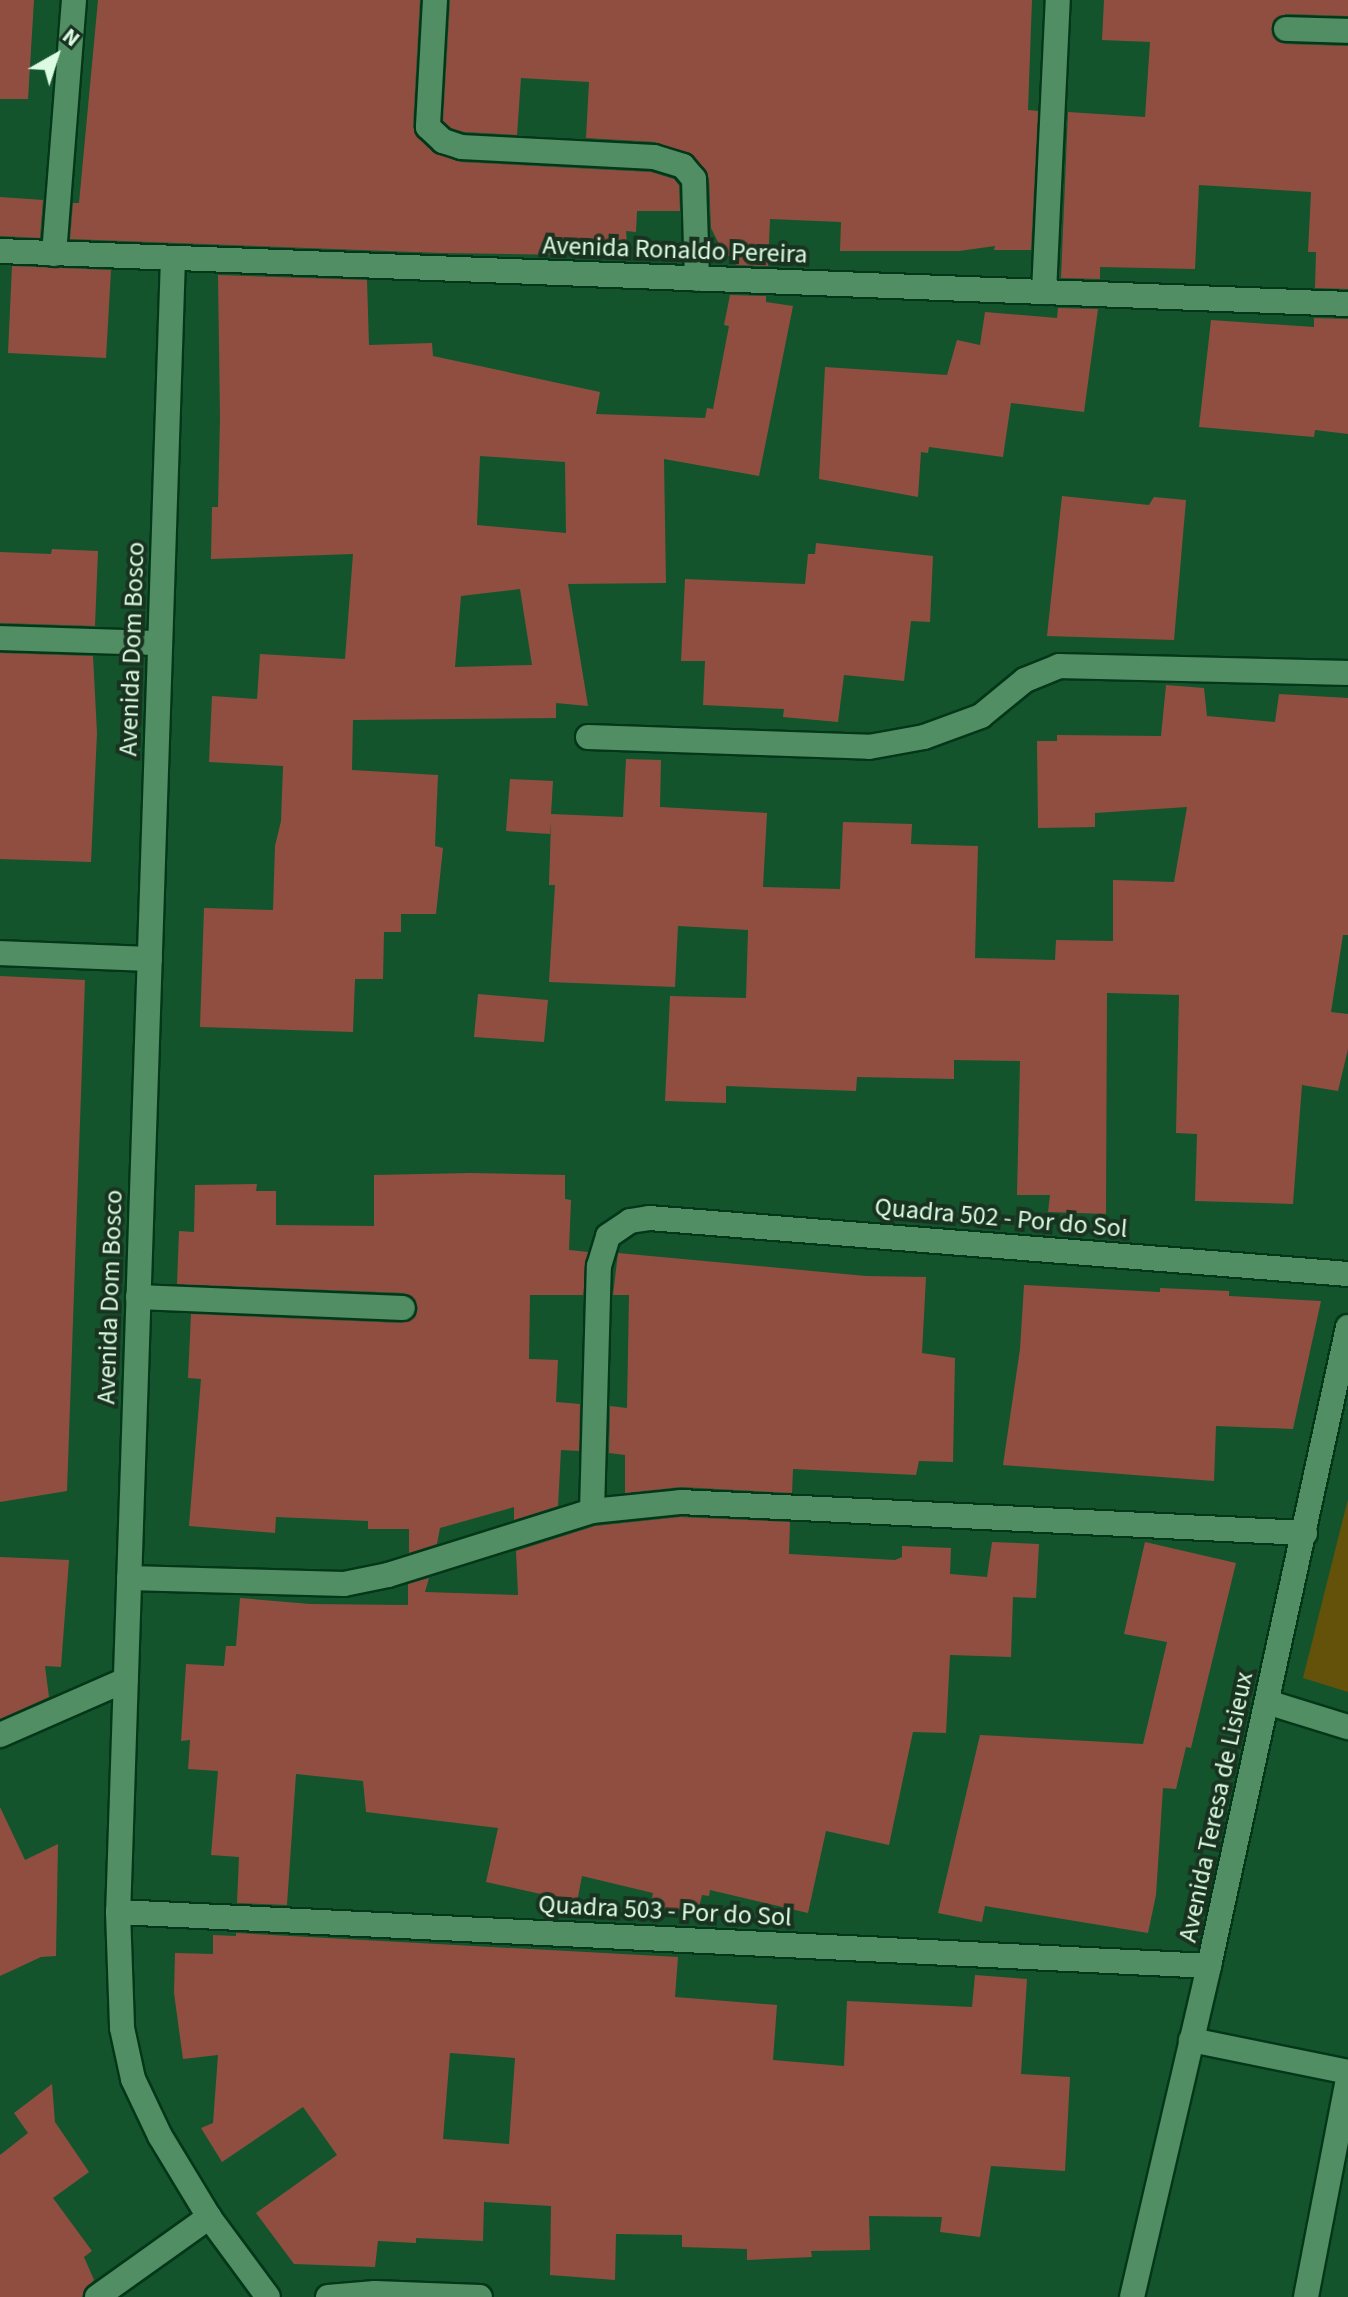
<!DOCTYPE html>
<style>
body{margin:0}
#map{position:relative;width:1348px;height:2297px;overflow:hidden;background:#13542d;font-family:"Source Sans 3",sans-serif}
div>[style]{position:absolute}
.green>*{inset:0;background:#64510a}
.building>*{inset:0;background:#904e41}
.roads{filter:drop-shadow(2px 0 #043719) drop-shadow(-2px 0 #043719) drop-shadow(0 2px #043719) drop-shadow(0 -2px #043719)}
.minor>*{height:24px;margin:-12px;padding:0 12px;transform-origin:12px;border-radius:12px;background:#518e63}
span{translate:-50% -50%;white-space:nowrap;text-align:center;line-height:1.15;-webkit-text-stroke:8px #1a3321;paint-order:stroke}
.street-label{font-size:26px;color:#dcfbe3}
.north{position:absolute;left:16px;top:16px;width:80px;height:80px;-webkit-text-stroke:6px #1a3321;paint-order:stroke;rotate:39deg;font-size:22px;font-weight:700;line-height:32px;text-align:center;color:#dcfbe3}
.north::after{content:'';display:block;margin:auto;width:28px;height:36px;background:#dcfbe3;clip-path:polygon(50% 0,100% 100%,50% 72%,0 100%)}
</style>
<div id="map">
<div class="green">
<i style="clip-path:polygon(1348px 1499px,1348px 1692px,1303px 1678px)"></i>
</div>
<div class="building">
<i style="clip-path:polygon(0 0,34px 0,28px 99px,0 99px)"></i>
<i style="clip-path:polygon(98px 0,420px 0,413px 127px,417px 137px,433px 152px,460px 162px,651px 172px,674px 179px,679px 185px,680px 211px,637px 211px,636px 232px,626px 231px,628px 256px,441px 253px,70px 239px,73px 203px,79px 203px)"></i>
<i style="clip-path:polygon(450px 0,1032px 0,1028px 110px,1038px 111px,1031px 250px,994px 250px,995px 246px,959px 251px,840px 251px,841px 222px,770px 219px,768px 266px,736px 265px,738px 256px,725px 256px,711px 228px,709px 178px,694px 156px,655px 142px,586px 138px,589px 82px,521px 78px,517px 135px,464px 132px,451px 128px,443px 121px)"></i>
<i style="clip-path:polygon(1104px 0,1348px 0,1348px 16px,1286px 14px,1274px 20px,1271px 29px,1277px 41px,1285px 44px,1348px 46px,1348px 289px,1315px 288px,1316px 252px,1308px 252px,1311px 192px,1199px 185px,1195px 269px,1100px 267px,1100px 279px,1061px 278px,1068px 112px,1145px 117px,1150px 42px,1102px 40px)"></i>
<i style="clip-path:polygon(0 197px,43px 200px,40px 238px,0 236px)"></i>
<i style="clip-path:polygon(12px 266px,111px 270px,106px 358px,8px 353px)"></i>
<i style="clip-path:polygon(evenodd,218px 275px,367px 280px,369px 345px,432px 343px,433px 356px,600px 392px,596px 414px,705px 418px,707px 408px,713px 409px,729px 326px,724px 325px,730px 295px,766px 296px,766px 302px,793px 306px,759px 476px,664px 459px,666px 583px,568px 584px,588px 706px,556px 703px,556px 718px,353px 720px,352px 770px,438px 775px,435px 846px,443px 848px,436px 914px,401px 914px,401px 932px,384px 932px,383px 979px,355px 979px,353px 1032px,200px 1027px,204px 908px,273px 910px,275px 846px,281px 821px,283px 766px,209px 762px,212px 696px,257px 699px,260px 654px,345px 659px,353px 554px,211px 559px,212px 507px,218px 507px,220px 418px,218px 275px,480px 456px,565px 462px,566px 533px,477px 525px,480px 456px,218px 275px,520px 589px,532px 665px,455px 667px,461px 596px,520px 589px)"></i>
<i style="clip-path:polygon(1058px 308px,1098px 309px,1084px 412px,1011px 403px,1003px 457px,929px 447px,928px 453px,921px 452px,918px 497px,819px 479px,825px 367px,947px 375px,957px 340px,980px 345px,985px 312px,1057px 318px)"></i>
<i style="clip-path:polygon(1314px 318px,1348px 319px,1348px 434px,1315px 430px,1314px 437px,1199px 427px,1211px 320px,1314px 327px)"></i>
<i style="clip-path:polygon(1062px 496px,1149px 505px,1154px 497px,1186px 500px,1174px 640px,1047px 636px)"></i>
<i style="clip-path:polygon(816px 543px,933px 556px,930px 622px,911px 621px,904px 681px,844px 675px,838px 722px,783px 717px,784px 709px,703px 705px,705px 661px,681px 661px,685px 579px,805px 584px,808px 554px,815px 554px)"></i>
<i style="clip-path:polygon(52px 549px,98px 551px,95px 626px,0 623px,0 552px,51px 554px)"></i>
<i style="clip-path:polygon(0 653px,93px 656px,97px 733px,91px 862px,0 859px)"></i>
<i style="clip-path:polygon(1166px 685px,1204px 688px,1207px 716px,1275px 722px,1279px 694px,1348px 698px,1348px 935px,1343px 935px,1331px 1012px,1348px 1014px,1348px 1049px,1338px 1091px,1302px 1085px,1293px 1204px,1195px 1201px,1197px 1134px,1176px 1133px,1179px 995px,1107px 993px,1106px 1214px,1048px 1212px,1050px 1195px,1017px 1195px,1020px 1061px,954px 1060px,954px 1079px,857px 1077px,856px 1091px,726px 1086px,726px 1103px,665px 1101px,670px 996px,746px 998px,748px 930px,678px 926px,675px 987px,549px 982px,555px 885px,549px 885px,551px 822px,550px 834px,506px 831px,510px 779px,553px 781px,551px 814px,623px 817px,626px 759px,661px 760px,660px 807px,767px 813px,763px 887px,840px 889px,843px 822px,912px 824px,911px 844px,978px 846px,975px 958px,1055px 960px,1056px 940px,1113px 941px,1113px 880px,1174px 882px,1187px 807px,1095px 813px,1095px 827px,1038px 828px,1037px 741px,1057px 741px,1057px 735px,1161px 736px)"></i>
<i style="clip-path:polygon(0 976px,85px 980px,67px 1491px,0 1502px)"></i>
<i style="clip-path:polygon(478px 994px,548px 1000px,544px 1042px,474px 1037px)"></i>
<i style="clip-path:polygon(471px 1173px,565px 1175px,565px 1199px,571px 1200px,569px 1250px,588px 1252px,583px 1295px,530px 1295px,529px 1359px,558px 1360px,556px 1402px,580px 1404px,579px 1451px,561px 1450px,558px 1506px,514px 1520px,514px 1507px,440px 1528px,437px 1544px,409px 1553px,409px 1529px,368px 1529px,368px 1521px,276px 1517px,275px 1533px,189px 1526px,201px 1379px,188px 1378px,191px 1314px,402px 1323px,415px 1317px,418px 1308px,412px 1296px,404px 1293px,177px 1284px,179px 1231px,194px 1232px,195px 1185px,257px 1184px,256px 1191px,276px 1191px,276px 1225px,374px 1226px,374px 1175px)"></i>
<i style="clip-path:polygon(618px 1253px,866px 1276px,926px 1277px,922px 1353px,955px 1358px,953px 1462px,919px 1461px,916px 1475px,793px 1469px,792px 1493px,681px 1487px,625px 1493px,625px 1455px,609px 1453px,610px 1406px,627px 1408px,629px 1295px,613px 1295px)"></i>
<i style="clip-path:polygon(1024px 1285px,1160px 1292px,1160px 1288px,1229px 1291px,1229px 1296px,1321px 1301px,1293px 1429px,1216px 1426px,1214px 1481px,1003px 1465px,1020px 1349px)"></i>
<i style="clip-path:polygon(680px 1517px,790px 1522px,789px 1554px,895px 1560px,902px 1557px,902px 1546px,951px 1548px,950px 1574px,987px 1577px,992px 1542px,1039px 1544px,1036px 1598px,1013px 1597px,1011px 1657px,950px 1655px,946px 1733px,913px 1732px,889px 1845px,826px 1831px,808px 1913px,710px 1890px,709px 1896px,702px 1895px,698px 1911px,650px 1908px,653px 1893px,582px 1876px,577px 1902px,486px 1882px,498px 1828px,366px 1812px,363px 1781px,296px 1774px,287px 1905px,237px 1903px,239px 1857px,211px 1855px,218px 1771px,188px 1769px,190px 1740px,181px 1741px,186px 1664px,224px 1666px,226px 1646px,236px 1646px,240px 1598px,310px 1604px,408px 1605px,408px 1584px,429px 1578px,425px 1592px,518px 1595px,516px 1551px,595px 1526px)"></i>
<i style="clip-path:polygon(1145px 1542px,1236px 1563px,1191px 1748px,1186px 1747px,1176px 1789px,1163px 1788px,1156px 1895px,1148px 1933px,985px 1906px,982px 1922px,938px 1913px,980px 1735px,1143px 1744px,1167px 1642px,1124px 1634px)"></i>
<i style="clip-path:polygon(0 1557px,69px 1560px,61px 1667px,45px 1666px,49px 1697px,0 1719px)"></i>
<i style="clip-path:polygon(0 1807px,25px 1860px,58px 1844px,56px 1956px,41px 1957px,0 1976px)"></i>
<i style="clip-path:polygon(evenodd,236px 1933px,678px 1957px,675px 1997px,777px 2005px,773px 2060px,844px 2066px,847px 2001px,972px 2007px,975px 1975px,1027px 1979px,1021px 2074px,1070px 2077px,1065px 2171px,991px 2166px,980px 2237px,940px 2232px,942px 2217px,869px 2216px,870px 2250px,811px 2251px,812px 2257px,747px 2260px,747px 2249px,682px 2247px,682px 2235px,616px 2234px,615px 2280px,550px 2275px,551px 2206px,484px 2202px,483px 2241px,416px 2238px,416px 2243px,378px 2241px,375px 2267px,294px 2264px,256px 2213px,337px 2155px,303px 2107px,222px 2162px,201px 2128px,213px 2123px,218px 2055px,183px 2059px,174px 1993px,175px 1953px,213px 1954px,213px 1935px,236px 1936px,236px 1933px,450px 2053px,515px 2058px,509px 2144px,443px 2139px,450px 2053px)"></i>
<i style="clip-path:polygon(52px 2084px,55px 2122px,89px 2172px,53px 2198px,92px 2251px,84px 2257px,94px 2280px,84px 2290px,82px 2297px,0 2297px,0 2155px,28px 2133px,14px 2113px)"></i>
</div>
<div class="roads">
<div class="minor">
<i style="left:435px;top:0;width:127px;rotate:93.2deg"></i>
<i style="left:428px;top:127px;width:21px;rotate:43deg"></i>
<i style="left:443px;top:141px;width:19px;rotate:18deg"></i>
<i style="left:461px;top:147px;width:193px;rotate:3deg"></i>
<i style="left:654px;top:157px;width:30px;rotate:17deg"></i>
<i style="left:683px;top:166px;width:17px;rotate:50deg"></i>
<i style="left:694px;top:179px;width:100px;rotate:88.3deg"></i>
<i style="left:1286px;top:29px;width:62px;rotate:1.8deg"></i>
<i style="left:0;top:251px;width:1349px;rotate:2.25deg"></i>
<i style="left:54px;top:254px;width:255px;rotate:-85.5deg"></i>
<i style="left:173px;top:258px;width:1655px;rotate:91.9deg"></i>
<i style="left:118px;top:1912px;width:116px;rotate:88deg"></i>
<i style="left:122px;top:2028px;width:52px;rotate:77.8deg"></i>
<i style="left:133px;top:2079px;width:63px;rotate:64.7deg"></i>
<i style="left:160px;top:2136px;width:95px;rotate:58.8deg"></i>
<i style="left:209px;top:2217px;width:99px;rotate:53.6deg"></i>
<i style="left:1044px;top:292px;width:292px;rotate:-87.3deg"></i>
<i style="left:0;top:638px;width:160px;rotate:1.8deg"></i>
<i style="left:588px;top:737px;width:281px;rotate:2deg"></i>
<i style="left:869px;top:747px;width:56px;rotate:-10.3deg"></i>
<i style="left:924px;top:737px;width:61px;rotate:-20.2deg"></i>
<i style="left:981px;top:716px;width:57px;rotate:-39.3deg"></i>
<i style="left:1025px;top:680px;width:37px;rotate:-22deg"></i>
<i style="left:1059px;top:666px;width:289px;rotate:1.4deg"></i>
<i style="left:0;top:953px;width:150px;rotate:2.3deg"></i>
<i style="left:138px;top:1297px;width:265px;rotate:2.4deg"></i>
<i style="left:592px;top:1511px;width:245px;rotate:-88.4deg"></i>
<i style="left:599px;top:1266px;width:31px;rotate:-73deg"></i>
<i style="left:608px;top:1236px;width:27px;rotate:-34deg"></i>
<i style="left:630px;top:1221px;width:19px;rotate:-9deg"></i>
<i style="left:649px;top:1218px;width:701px;rotate:4.58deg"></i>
<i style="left:129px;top:1578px;width:215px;rotate:1.6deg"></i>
<i style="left:344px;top:1584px;width:45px;rotate:-11.6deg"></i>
<i style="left:388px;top:1575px;width:214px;rotate:-17.4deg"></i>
<i style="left:592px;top:1511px;width:88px;rotate:-5.8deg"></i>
<i style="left:680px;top:1502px;width:626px;rotate:2.84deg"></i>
<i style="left:1267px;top:1702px;width:85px;rotate:17.2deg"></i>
<i style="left:0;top:1735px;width:137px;rotate:-23.6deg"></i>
<i style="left:118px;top:1912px;width:1092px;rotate:2.83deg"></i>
<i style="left:1191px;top:2040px;width:160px;rotate:11.5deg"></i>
<i style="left:97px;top:2297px;width:138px;rotate:-35.5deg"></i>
<i style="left:328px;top:2297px;width:47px;rotate:-4.9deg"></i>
<i style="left:375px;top:2293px;width:105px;rotate:2.2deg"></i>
<i style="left:1132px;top:2297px;width:340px;rotate:-76.9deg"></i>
<i style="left:1209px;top:1966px;width:654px;rotate:-77.73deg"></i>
<i style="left:1306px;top:2297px;width:222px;rotate:-79.1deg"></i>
</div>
</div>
<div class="street-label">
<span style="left:675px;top:250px;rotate:2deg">Avenida Ronaldo Pereira</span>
<span style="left:132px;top:649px;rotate:-88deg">Avenida Dom Bosco</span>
<span style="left:1001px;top:1218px;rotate:5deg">Quadra 502 - Por do Sol</span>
<span style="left:110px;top:1297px;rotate:-88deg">Avenida Dom Bosco</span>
<span style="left:1216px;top:1807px;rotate:-78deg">Avenida Teresa de Lisieux</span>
<span style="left:665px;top:1911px;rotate:3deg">Quadra 503 - Por do Sol</span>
</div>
<div class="north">N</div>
</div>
